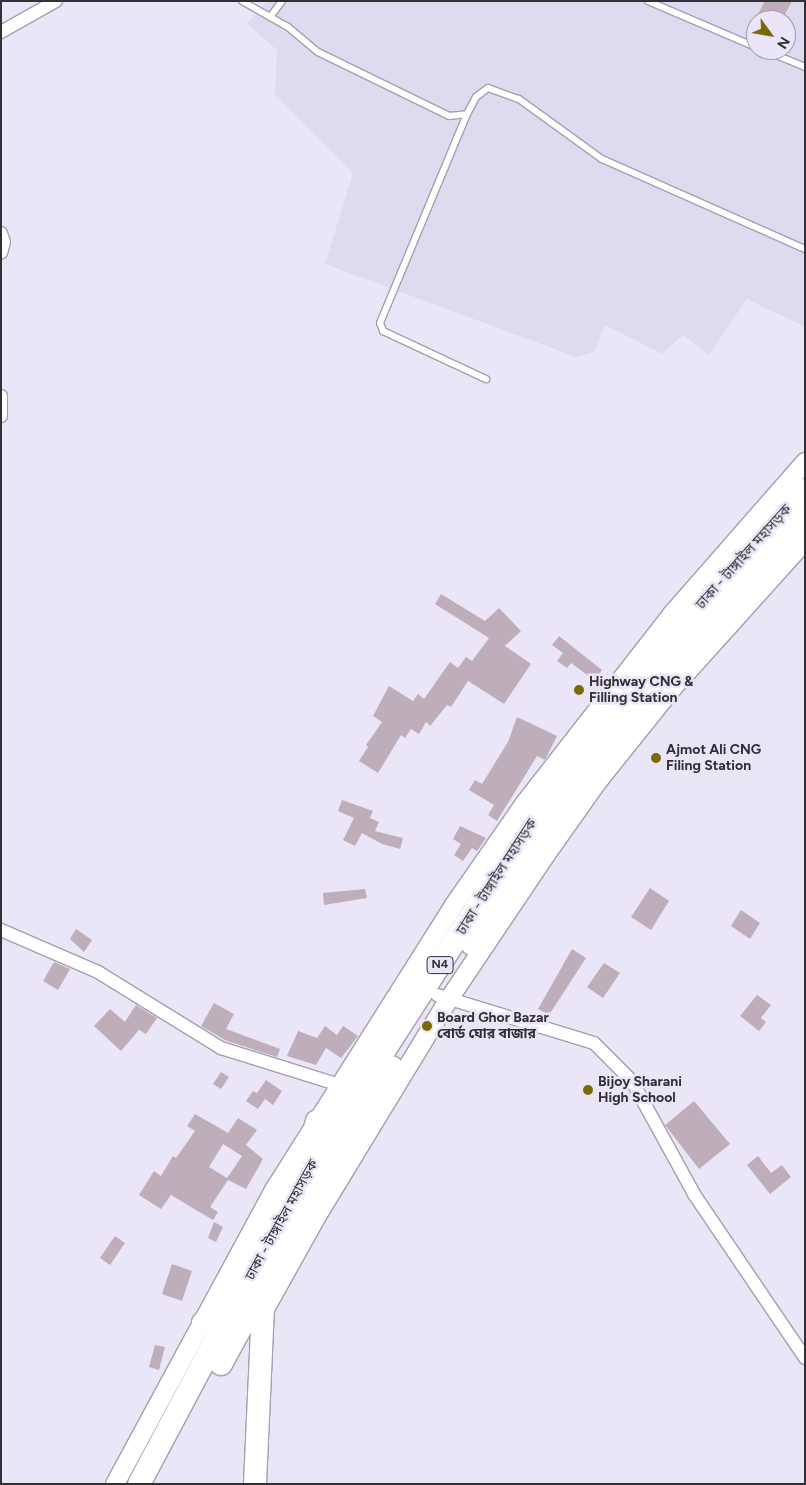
<!DOCTYPE html>
<meta charset="utf-8">
<style>
body{margin:0}
#map{position:relative;width:806px;height:1485px;overflow:hidden;background:#ebe6f7;font-family:Figtree,"Noto Sans Bengali",sans-serif}
div>[style]{position:absolute}
.built>*{inset:0;background:#e0daf1}
.building>*{inset:0;background:#bdaeba}
.roads{filter:drop-shadow(1px 0 #a49faf) drop-shadow(-1px 0 #a49faf) drop-shadow(0 1px #a49faf) drop-shadow(0 -1px #a49faf)}
.lane>*{height:6px;margin:-3px;padding:0 3px;transform-origin:3px;border-radius:3px;background:#fff}
.street>*{height:12px;margin:-6px;padding:0 6px;transform-origin:6px;border-radius:6px;background:#fff}
.secondary>*{height:18px;margin:-9px;padding:0 9px;transform-origin:9px;border-radius:9px;background:#fff}
.highway>*{height:22px;margin:-11px;padding:0 11px;transform-origin:11px;border-radius:11px;background:#fff}
.dots>*{width:14px;height:14px;translate:-50% -50%;box-sizing:border-box;border:2px solid #ebe6f7;border-radius:50%}
span{translate:-50% -50%;white-space:nowrap;text-align:center;line-height:1.15;-webkit-text-stroke:5px #ebe6f7;paint-order:stroke}
.shield-label span{padding:1px 4px;background:#ebe6f7;border:1px solid;border-radius:4px;-webkit-text-stroke-width:0}
.shield-label{font-size:12px;color:#323036;font-weight:700}
.street-label{font-size:14px;color:#323036}
.poi-label{font-size:14px;color:#323036;font-weight:700}
.left{translate:0 -50%;text-align:left}
.frame{position:absolute;inset:0;border:2px solid #323036;pointer-events:none}
.north{position:absolute;left:746px;top:10px;width:50px;height:50px;box-sizing:border-box;background:#ebe6f7;border:1px solid #a19daa;border-radius:50%;rotate:122deg;font-size:14px;font-weight:700;line-height:20px;text-align:center;color:#323036}
.north::after{content:'';display:block;margin:auto;width:18px;height:22px;background:#796c07;clip-path:polygon(50% 0,100% 100%,50% 72%,0 100%)}
</style>
<div id="map">
<div class="built">
<i style="clip-path:polygon(evenodd,267px 1px,805px 1px,805px 327px,747px 299px,709px 355px,683px 335px,662px 354px,605px 325px,594px 352px,576px 357px,325px 264px,353px 173px,275px 94px,277px 50px,247px 24px,267px 1px,756px 20px,786px 20px,786px 50px,756px 50px,756px 20px)"></i>
</div>
<div class="building">
<i style="clip-path:polygon(765px 1px,792px 1px,782px 20px,755px 20px)"></i>
<i style="clip-path:polygon(441px 594px,485px 621px,499px 608px,521px 631px,505px 646px,531px 664px,504px 704px,468px 681px,451px 707px,447px 705px,430px 726px,426px 722px,419px 734px,411px 729px,405px 738px,401px 735px,378px 773px,359px 761px,368px 747px,366px 745px,382px 722px,373px 716px,389px 686px,413px 701px,418px 694px,424px 699px,450px 662px,458px 668px,466px 657px,472px 661px,489px 638px,435px 604px)"></i>
<i style="clip-path:polygon(559px 636px,602px 670px,594px 680px,571px 663px,567px 668px,557px 661px,563px 653px,552px 645px)"></i>
<i style="clip-path:polygon(517px 717px,557px 736px,545px 760px,537px 756px,497px 821px,488px 815px,494px 805px,469px 790px,475px 780px,482px 784px,508px 742px)"></i>
<i style="clip-path:polygon(342px 800px,373px 811px,370px 818px,379px 822px,375px 831px,403px 838px,400px 849px,382px 844px,362px 833px,355px 846px,343px 840px,354px 818px,338px 811px)"></i>
<i style="clip-path:polygon(460px 826px,486px 838px,477px 851px,472px 848px,463px 861px,454px 855px,461px 844px,453px 839px)"></i>
<i style="clip-path:polygon(650px 888px,669px 901px,651px 930px,631px 917px)"></i>
<i style="clip-path:polygon(365px 889px,367px 898px,324px 905px,323px 893px)"></i>
<i style="clip-path:polygon(741px 910px,760px 923px,750px 939px,731px 926px)"></i>
<i style="clip-path:polygon(76px 929px,92px 940px,84px 952px,70px 939px)"></i>
<i style="clip-path:polygon(572px 949px,586px 958px,549px 1015px,538px 1009px)"></i>
<i style="clip-path:polygon(54px 962px,70px 969px,58px 990px,43px 981px)"></i>
<i style="clip-path:polygon(604px 963px,620px 973px,603px 998px,587px 987px)"></i>
<i style="clip-path:polygon(757px 995px,771px 1005px,761px 1018px,766px 1022px,759px 1031px,740px 1016px)"></i>
<i style="clip-path:polygon(214px 1003px,234px 1014px,226px 1029px,280px 1049px,277px 1057px,227px 1041px,201px 1026px)"></i>
<i style="clip-path:polygon(136px 1005px,157px 1018px,146px 1034px,139px 1030px,121px 1051px,94px 1026px,110px 1009px,125px 1022px)"></i>
<i style="clip-path:polygon(325px 1026px,337px 1035px,343px 1026px,358px 1036px,341px 1058px,326px 1048px,316px 1065px,287px 1056px,298px 1031px,317px 1038px)"></i>
<i style="clip-path:polygon(221px 1072px,229px 1077px,221px 1089px,213px 1084px)"></i>
<i style="clip-path:polygon(266px 1080px,282px 1091px,273px 1105px,265px 1099px,258px 1109px,246px 1101px,253px 1091px,257px 1093px)"></i>
<i style="clip-path:polygon(694px 1101px,730px 1144px,699px 1169px,665px 1125px)"></i>
<i style="clip-path:polygon(evenodd,195px 1114px,228px 1133px,238px 1118px,257px 1130px,246px 1145px,263px 1159px,246px 1189px,228px 1180px,210px 1207px,218px 1212px,213px 1220px,171px 1195px,161px 1209px,139px 1195px,154px 1171px,161px 1176px,173px 1156px,176px 1158px,195px 1131px,187px 1126px,195px 1114px,223px 1144px,242px 1156px,227px 1178px,209px 1167px,223px 1144px)"></i>
<i style="clip-path:polygon(758px 1156px,771px 1173px,782px 1165px,791px 1177px,770px 1194px,747px 1165px)"></i>
<i style="clip-path:polygon(214px 1222px,223px 1227px,216px 1242px,208px 1238px)"></i>
<i style="clip-path:polygon(115px 1236px,125px 1243px,110px 1265px,100px 1258px)"></i>
<i style="clip-path:polygon(172px 1264px,192px 1271px,182px 1301px,162px 1294px)"></i>
<i style="clip-path:polygon(155px 1345px,165px 1347px,159px 1370px,149px 1367px)"></i>
</div>
<div class="roads">
<div class="lane">
<i style="left:242px;top:1px;width:53px;rotate:29.5deg"></i>
<i style="left:288px;top:27px;width:39px;rotate:40deg"></i>
<i style="left:318px;top:52px;width:146px;rotate:26deg"></i>
<i style="left:449px;top:116px;width:18px;rotate:-6deg"></i>
<i style="left:467px;top:114px;width:19px;rotate:-62deg"></i>
<i style="left:476px;top:97px;width:15px;rotate:-37deg"></i>
<i style="left:488px;top:88px;width:33px;rotate:20deg"></i>
<i style="left:519px;top:99px;width:102px;rotate:35.9deg"></i>
<i style="left:602px;top:159px;width:222px;rotate:23.9deg"></i>
<i style="left:648px;top:1px;width:117px;rotate:23.1deg"></i>
<i style="left:270px;top:17px;width:20px;rotate:-53deg"></i>
<i style="left:764px;top:50px;width:44px;rotate:22.5deg"></i>
<i style="left:467px;top:114px;width:226px;rotate:112.6deg"></i>
<i style="left:380px;top:323px;width:9px;rotate:69deg"></i>
<i style="left:383px;top:331px;width:114px;rotate:25deg"></i>
</div>
<div class="street">
<i style="left:1px;top:32px;width:63px;rotate:-29.4deg"></i>
<i style="left:1px;top:233px;width:9px;rotate:72deg"></i>
<i style="left:4px;top:242px;width:11px;rotate:105deg"></i>
<i style="left:1px;top:396px;width:20px;rotate:90deg"></i>
<i style="left:1px;top:930px;width:106px;rotate:23.4deg"></i>
<i style="left:98px;top:972px;width:145px;rotate:31.7deg"></i>
<i style="left:221px;top:1048px;width:125px;rotate:17.3deg"></i>
<i style="left:437px;top:995px;width:164px;rotate:17deg"></i>
<i style="left:594px;top:1043px;width:54px;rotate:45deg"></i>
<i style="left:632px;top:1081px;width:129px;rotate:61.2deg"></i>
<i style="left:694px;top:1194px;width:198px;rotate:55.9deg"></i>
</div>
<div class="secondary">
<i style="left:265px;top:1309px;width:107px;rotate:-60.8deg"></i>
<i style="left:317px;top:1216px;width:254px;rotate:-58.7deg"></i>
<i style="left:449px;top:999px;width:184px;rotate:-56.1deg"></i>
<i style="left:552px;top:846px;width:80px;rotate:-54.7deg"></i>
<i style="left:598px;top:781px;width:115px;rotate:-51.3deg"></i>
<i style="left:670px;top:691px;width:202px;rotate:-48deg"></i>
<i style="left:115px;top:1484px;width:334px;rotate:-61.6deg"></i>
<i style="left:274px;top:1190px;width:337px;rotate:-57.7deg"></i>
<i style="left:454px;top:905px;width:124px;rotate:-55.2deg"></i>
<i style="left:525px;top:803px;width:241px;rotate:-52.1deg"></i>
<i style="left:673px;top:613px;width:201px;rotate:-48.8deg"></i>
</div>
<div class="highway">
<i style="left:472px;top:944px;width:205px;rotate:-56.2deg"></i>
<i style="left:586px;top:774px;width:215px;rotate:-50.5deg"></i>
<i style="left:723px;top:608px;width:122px;rotate:-47.7deg"></i>
<i style="left:307px;top:1158px;width:38px;rotate:-75deg"></i>
<i style="left:203px;top:1323px;width:45px;rotate:-44.1deg"></i>
<i style="left:221px;top:1364px;width:166px;rotate:-61.3deg"></i>
<i style="left:301px;top:1218px;width:176px;rotate:-58.9deg"></i>
<i style="left:139px;top:1484px;width:341px;rotate:-62deg"></i>
<i style="left:299px;top:1183px;width:443px;rotate:-57.2deg"></i>
<i style="left:539px;top:811px;width:239px;rotate:-52.1deg"></i>
<i style="left:686px;top:622px;width:178px;rotate:-48deg"></i>
<i style="left:255px;top:1484px;width:195px;rotate:-87.4deg"></i>
</div>
</div>
<div class="dots">
<i style="left:579px;top:690px;background:#796c07"></i>
<i style="left:656px;top:758px;background:#796c07"></i>
<i style="left:427px;top:1026px;background:#796c07"></i>
<i style="left:588px;top:1090px;background:#796c07"></i>
</div>
<div class="shield-label">
<span style="left:440px;top:965px">N4</span>
</div>
<div class="street-label">
<span style="left:744px;top:557px;rotate:-48deg">ঢাকা - টাঙ্গাইল মহাসড়ক</span>
<span style="left:497px;top:877px;rotate:-57deg">ঢাকা - টাঙ্গাইল মহাসড়ক</span>
<span style="left:282px;top:1220px;rotate:-61deg">ঢাকা - টাঙ্গাইল মহাসড়ক</span>
</div>
<div class="poi-label">
<span class="left" style="left:589px;top:690px">Highway CNG &amp;<br>Filling Station</span>
<span class="left" style="left:666px;top:758px">Ajmot Ali CNG<br>Filing Station</span>
<span class="left" style="left:437px;top:1026px">Board Ghor Bazar<br>বোর্ড ঘোর বাজার</span>
<span class="left" style="left:598px;top:1090px">Bijoy Sharani<br>High School</span>
</div>
<div class="frame"></div>
<div class="north">N</div>
</div>
